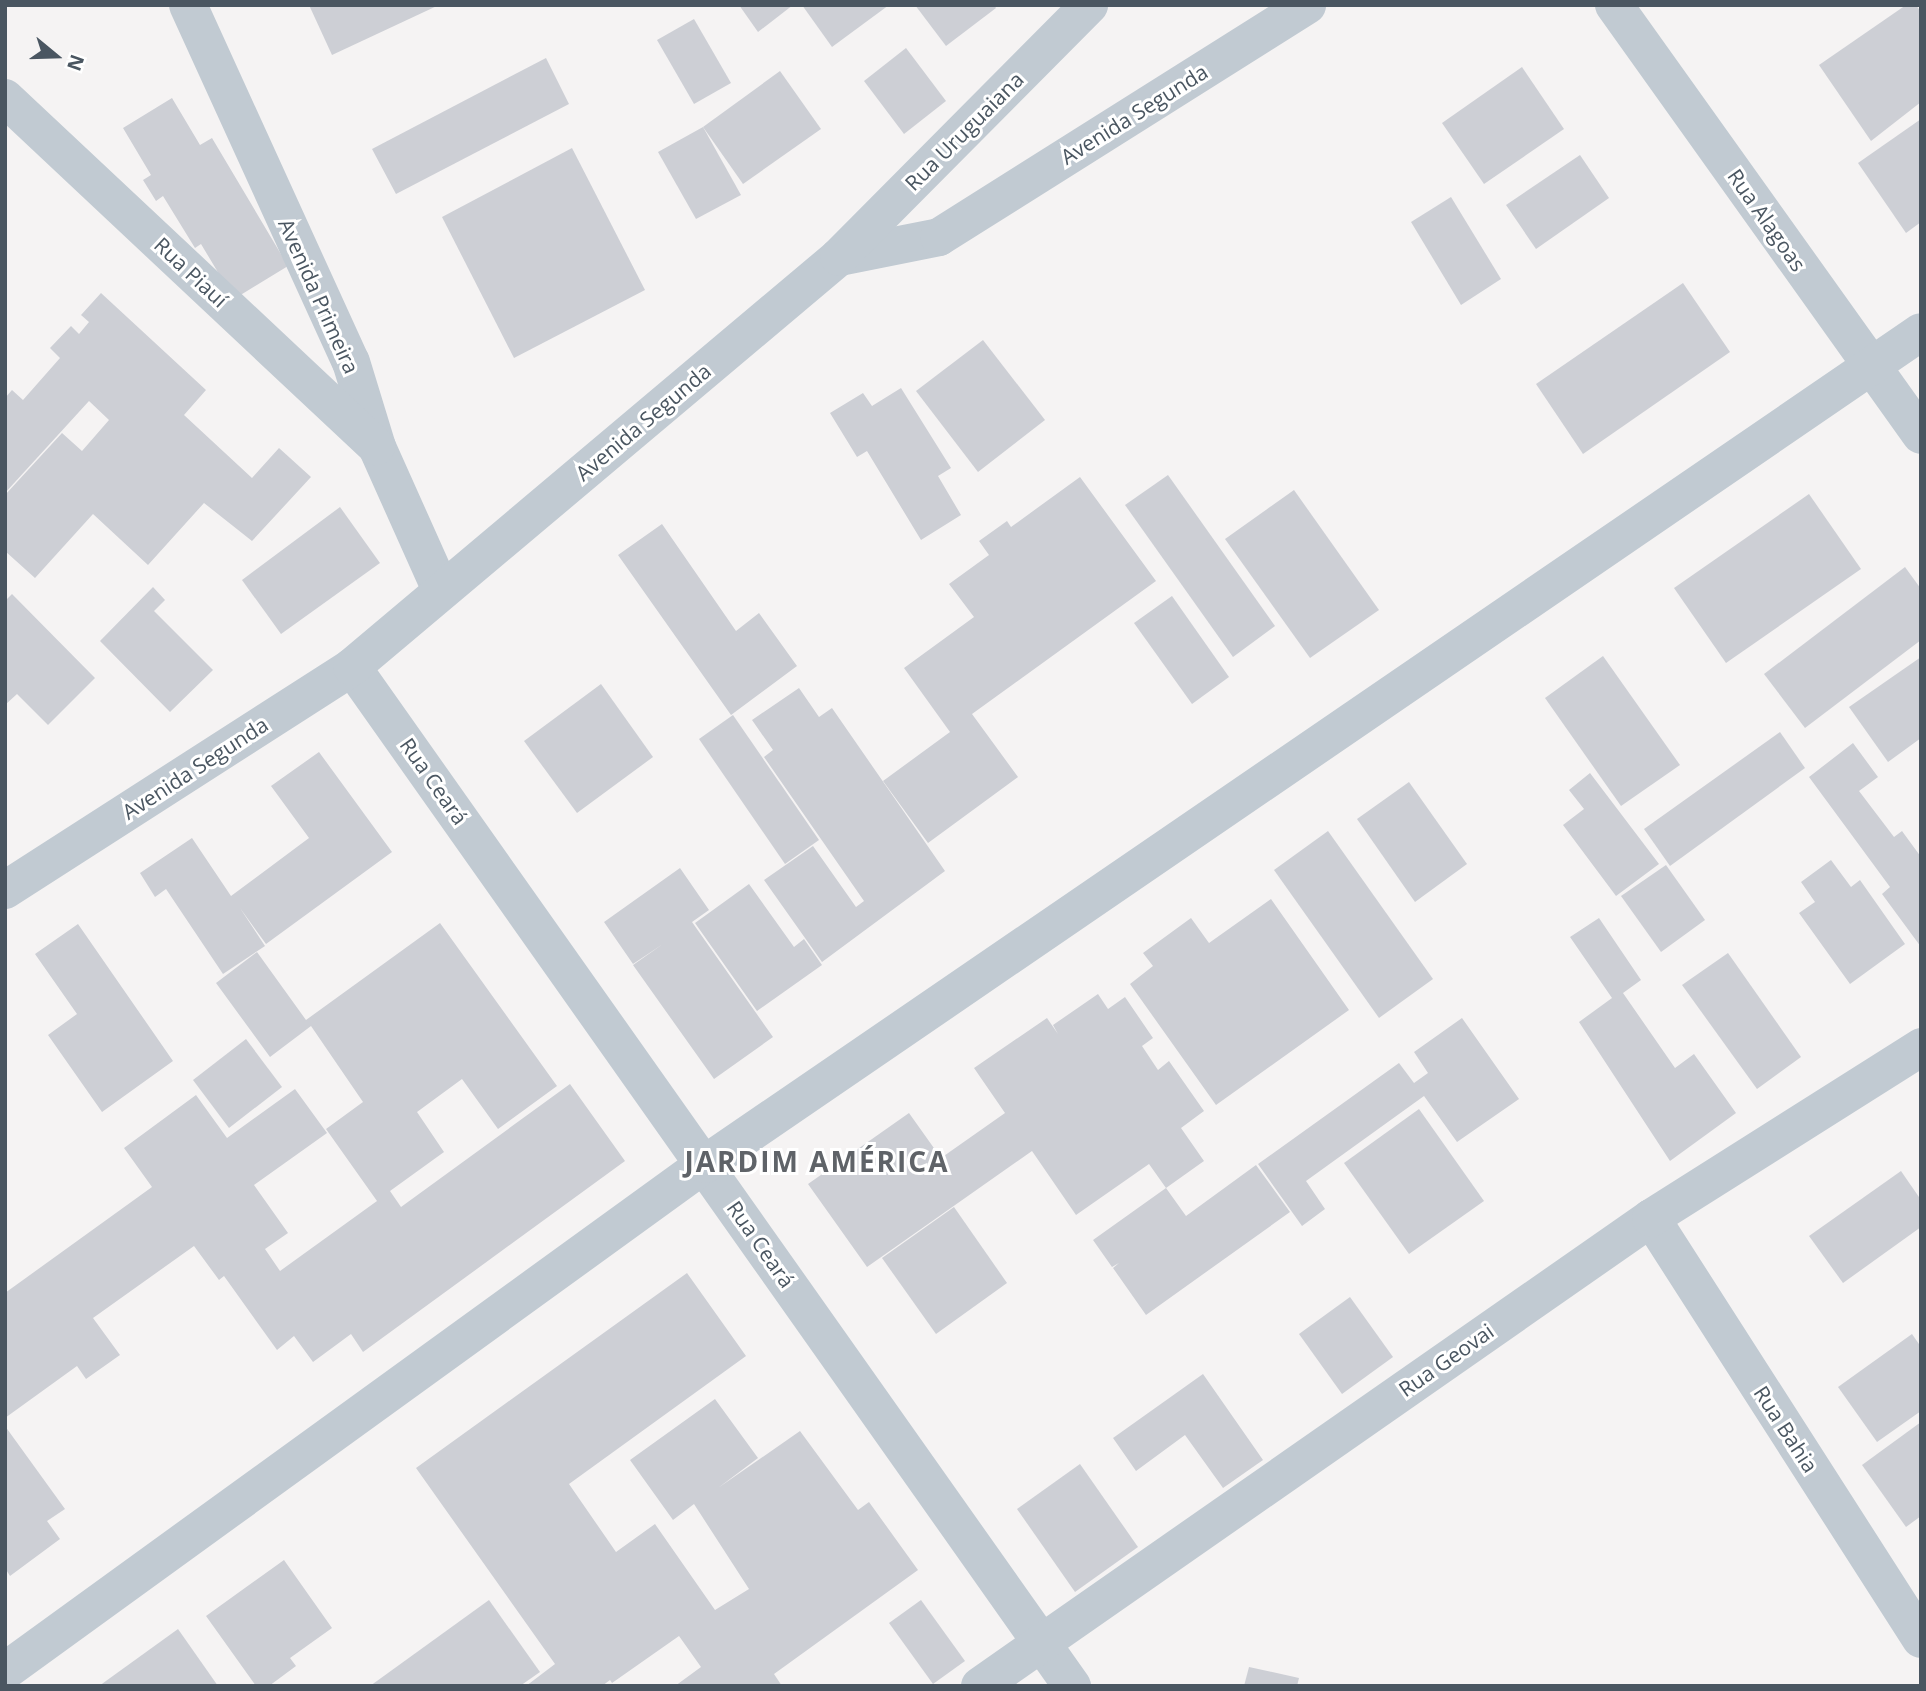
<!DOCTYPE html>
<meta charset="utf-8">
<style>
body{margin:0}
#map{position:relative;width:1926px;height:1691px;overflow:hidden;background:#f5f3f3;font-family:"Open Sans",sans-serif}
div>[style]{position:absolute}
.building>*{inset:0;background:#cdcfd5}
.minor>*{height:38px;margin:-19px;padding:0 19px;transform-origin:19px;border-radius:19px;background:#c1cad2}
span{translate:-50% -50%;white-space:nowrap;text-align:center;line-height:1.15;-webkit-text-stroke:6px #fff;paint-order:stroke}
.street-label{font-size:21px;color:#4a5661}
.district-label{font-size:28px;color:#5f6368;font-weight:700;letter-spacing:2px}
.frame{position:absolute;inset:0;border:7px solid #4a5661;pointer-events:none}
.north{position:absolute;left:21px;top:21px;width:70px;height:70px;-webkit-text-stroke:5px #fff;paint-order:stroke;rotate:109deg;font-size:19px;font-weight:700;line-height:28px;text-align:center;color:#4a5661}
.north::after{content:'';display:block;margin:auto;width:24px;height:32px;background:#4a5661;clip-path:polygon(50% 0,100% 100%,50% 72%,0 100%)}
</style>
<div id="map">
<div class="building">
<i style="clip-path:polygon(309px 5px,439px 5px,332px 55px)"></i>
<i style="clip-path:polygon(739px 5px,793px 5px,758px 32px)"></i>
<i style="clip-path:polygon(802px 5px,889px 5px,832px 47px)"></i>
<i style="clip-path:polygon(915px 5px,994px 5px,996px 8px,946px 46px)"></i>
<i style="clip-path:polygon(1906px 5px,1916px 5px,1921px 12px,1921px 102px,1871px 141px,1819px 65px)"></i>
<i style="clip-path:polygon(694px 19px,731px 83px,694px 104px,657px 40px)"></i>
<i style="clip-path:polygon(906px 48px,946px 101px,904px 134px,864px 81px)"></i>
<i style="clip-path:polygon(546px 58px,569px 104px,396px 194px,372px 149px)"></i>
<i style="clip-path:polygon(1522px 67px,1564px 129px,1484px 184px,1442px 123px)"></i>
<i style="clip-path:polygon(780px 71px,821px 129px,743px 184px,703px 127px)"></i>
<i style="clip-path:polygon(172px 98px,200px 145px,212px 138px,288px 266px,234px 299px,201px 244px,195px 248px,163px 196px,156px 201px,143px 180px,151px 175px,123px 128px)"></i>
<i style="clip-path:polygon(1921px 119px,1921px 222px,1906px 233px,1858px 163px)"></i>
<i style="clip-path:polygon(703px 127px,741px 195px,696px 219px,658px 152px)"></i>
<i style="clip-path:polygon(572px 148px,645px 290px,514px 358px,442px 217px)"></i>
<i style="clip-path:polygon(1580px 155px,1609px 198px,1536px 249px,1506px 205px)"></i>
<i style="clip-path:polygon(1451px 197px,1501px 279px,1461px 305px,1411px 222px)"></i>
<i style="clip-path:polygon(1683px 283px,1730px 352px,1583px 454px,1536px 384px)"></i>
<i style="clip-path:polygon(101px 293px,206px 390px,184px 415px,252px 478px,279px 448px,311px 477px,252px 541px,204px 503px,148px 565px,93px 514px,35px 578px,5px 551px,5px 495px,62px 433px,82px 451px,109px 420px,89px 401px,5px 493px,5px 398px,12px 390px,23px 400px,60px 358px,50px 348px,71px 326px,79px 334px,89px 322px,81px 315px)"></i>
<i style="clip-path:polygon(983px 340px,1045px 420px,978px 472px,916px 391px)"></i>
<i style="clip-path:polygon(901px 388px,951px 468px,938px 476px,961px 515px,921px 540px,867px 451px,857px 457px,830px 413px,863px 393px,872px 406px)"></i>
<i style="clip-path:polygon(1168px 475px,1275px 626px,1233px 657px,1125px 505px)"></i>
<i style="clip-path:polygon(1080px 477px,1156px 581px,972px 714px,1018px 777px,928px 843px,883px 781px,950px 732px,904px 668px,974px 617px,949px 584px,989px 555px,979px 541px,1007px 521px,1011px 527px)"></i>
<i style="clip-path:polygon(1294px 490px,1379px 610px,1310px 658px,1225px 539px)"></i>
<i style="clip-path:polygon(1809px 494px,1861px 569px,1726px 663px,1674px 588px)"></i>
<i style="clip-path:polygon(340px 507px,380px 563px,281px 634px,242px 580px)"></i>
<i style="clip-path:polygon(662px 524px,736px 631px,759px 613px,797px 666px,731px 715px,618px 555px)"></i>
<i style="clip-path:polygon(1905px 567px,1921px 589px,1921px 640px,1805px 728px,1764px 674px)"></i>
<i style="clip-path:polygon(153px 587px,165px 600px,154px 611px,213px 670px,170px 712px,100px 641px)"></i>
<i style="clip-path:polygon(12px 594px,95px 678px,48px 725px,17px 694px,5px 705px,5px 601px)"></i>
<i style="clip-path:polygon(1172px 596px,1229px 677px,1192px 704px,1134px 623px)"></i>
<i style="clip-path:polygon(1603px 656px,1680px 765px,1621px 806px,1545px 698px)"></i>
<i style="clip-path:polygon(1921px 657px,1921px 738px,1888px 762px,1849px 707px)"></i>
<i style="clip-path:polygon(601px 684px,653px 757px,577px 813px,524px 741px)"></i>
<i style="clip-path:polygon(799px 688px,819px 717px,832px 708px,945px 871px,822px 962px,764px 880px,813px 846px,856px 907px,864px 901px,764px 757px,773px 750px,752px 720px)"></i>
<i style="clip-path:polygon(733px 715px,819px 840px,785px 864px,699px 739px)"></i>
<i style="clip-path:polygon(1780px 732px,1805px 768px,1670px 866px,1644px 829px)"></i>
<i style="clip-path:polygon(1853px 743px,1878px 777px,1859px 791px,1894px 837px,1902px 831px,1921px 857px,1921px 947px,1882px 894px,1890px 887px,1809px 777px)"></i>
<i style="clip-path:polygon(319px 752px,392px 852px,266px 944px,240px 908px,265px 946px,223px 974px,166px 889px,155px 897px,140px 873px,192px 838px,231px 896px,309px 838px,271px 786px)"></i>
<i style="clip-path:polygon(1590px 773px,1659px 864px,1616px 896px,1563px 825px,1584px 809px,1569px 790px)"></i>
<i style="clip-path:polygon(1409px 782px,1467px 864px,1415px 902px,1357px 819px)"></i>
<i style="clip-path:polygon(1328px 831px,1433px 979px,1379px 1018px,1274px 870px)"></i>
<i style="clip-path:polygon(1831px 860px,1851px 887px,1860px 880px,1905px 944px,1850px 984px,1799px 913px,1815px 902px,1801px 882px)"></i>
<i style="clip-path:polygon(1666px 865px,1705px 920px,1661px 952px,1621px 896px)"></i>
<i style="clip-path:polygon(680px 868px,709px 910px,692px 922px,773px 1037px,714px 1079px,633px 965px,663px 944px,633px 964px,604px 922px)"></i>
<i style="clip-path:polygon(749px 884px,794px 947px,804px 939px,822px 965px,757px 1011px,695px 923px)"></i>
<i style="clip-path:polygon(1271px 899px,1349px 1010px,1216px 1105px,1130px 984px,1153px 966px,1143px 953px,1191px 918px,1209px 943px)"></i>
<i style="clip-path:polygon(1599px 918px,1641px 980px,1623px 993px,1675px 1068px,1694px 1054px,1736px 1113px,1670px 1161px,1579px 1022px,1612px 998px,1570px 937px)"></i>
<i style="clip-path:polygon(440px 923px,557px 1086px,498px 1129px,462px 1079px,417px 1112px,444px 1152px,390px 1191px,401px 1207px,570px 1084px,625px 1161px,363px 1352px,351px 1334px,313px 1362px,294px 1336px,277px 1350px,224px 1276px,219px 1280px,194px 1246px,93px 1318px,120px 1355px,86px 1379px,77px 1366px,5px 1418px,5px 1293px,152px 1187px,124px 1148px,196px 1095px,227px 1138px,295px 1089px,327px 1133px,254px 1185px,288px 1233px,265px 1249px,280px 1271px,377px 1201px,326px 1129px,363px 1102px,311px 1026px,270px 1057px,216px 983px,257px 952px,306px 1020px)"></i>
<i style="clip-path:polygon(78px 924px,173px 1061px,102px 1112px,48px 1035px,77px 1014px,35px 954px)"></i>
<i style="clip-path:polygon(1728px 953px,1801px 1057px,1757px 1089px,1682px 985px)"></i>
<i style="clip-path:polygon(1098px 994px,1108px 1009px,1125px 997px,1153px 1038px,1142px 1046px,1158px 1070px,1169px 1061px,1204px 1111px,1181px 1128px,1204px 1161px,1166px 1188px,1149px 1164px,1076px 1215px,1032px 1151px,867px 1267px,808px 1184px,909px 1113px,941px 1158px,1005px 1113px,974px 1068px,1047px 1018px,1058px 1034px,1053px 1025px)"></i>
<i style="clip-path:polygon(1462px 1018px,1519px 1099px,1457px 1142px,1424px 1096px,1306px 1181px,1325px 1209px,1302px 1226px,1258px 1164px,1399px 1063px,1414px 1083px,1428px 1073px,1414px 1052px)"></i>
<i style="clip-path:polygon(246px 1039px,282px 1087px,229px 1128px,193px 1080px)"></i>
<i style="clip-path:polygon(1419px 1109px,1484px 1201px,1409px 1254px,1344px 1163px)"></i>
<i style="clip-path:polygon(1256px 1165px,1290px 1212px,1146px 1315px,1113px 1268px,1119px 1263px,1112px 1267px,1093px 1240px,1166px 1188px,1186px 1216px)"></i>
<i style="clip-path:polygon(1901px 1171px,1921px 1200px,1921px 1227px,1843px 1283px,1809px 1236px)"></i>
<i style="clip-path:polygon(954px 1207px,1007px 1283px,936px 1334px,882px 1258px)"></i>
<i style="clip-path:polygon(687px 1273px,746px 1356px,569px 1484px,616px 1552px,655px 1524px,715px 1610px,749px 1589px,694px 1504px,673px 1520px,630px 1460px,715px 1399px,758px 1458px,718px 1488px,800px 1431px,858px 1510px,869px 1502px,918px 1570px,774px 1674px,782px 1686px,675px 1686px,701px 1667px,679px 1636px,612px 1683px,610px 1680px,602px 1686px,526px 1686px,555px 1664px,416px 1468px)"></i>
<i style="clip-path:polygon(1350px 1297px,1393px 1357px,1342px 1394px,1299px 1334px)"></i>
<i style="clip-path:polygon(1912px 1334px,1921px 1347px,1921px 1411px,1877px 1442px,1838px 1387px)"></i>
<i style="clip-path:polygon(1203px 1374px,1263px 1460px,1223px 1488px,1185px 1435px,1136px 1471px,1113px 1438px)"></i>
<i style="clip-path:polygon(1921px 1422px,1921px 1516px,1906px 1527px,1862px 1465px)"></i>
<i style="clip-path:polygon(5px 1426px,65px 1509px,47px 1521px,60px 1539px,10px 1576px,5px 1568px)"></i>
<i style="clip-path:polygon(1080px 1464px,1138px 1547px,1075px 1592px,1017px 1509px)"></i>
<i style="clip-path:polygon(284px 1560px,332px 1628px,290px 1658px,296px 1666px,269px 1686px,256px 1686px,206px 1616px)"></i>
<i style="clip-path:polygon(489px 1600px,540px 1672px,520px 1686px,370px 1686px)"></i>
<i style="clip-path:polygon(921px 1600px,965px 1661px,933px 1684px,889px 1623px)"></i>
<i style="clip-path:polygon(178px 1629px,218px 1686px,99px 1686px)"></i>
<i style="clip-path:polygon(1249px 1667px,1299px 1678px,1297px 1686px,1244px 1686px)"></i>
</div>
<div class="minor">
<i style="left:188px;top:5px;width:392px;rotate:65.5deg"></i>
<i style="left:351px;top:362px;width:89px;rotate:73deg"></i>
<i style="left:377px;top:447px;width:157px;rotate:65.9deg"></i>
<i style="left:1614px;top:5px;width:528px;rotate:54.47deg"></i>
<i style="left:5px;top:98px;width:509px;rotate:43.17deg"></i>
<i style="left:839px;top:257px;width:102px;rotate:-11.3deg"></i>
<i style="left:939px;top:237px;width:435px;rotate:-32.2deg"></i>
<i style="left:352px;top:667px;width:1248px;rotate:54.76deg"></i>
<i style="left:5px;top:890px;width:412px;rotate:-32.7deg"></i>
<i style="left:352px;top:667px;width:637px;rotate:-40.09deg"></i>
<i style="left:839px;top:257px;width:355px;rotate:-45.2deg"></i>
<i style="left:1651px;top:1218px;width:500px;rotate:57.33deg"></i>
<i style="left:5px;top:1671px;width:864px;rotate:-35.92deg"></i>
<i style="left:705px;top:1164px;width:1473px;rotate:-34.38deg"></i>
<i style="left:980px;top:1686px;width:818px;rotate:-34.89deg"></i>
<i style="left:1651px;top:1218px;width:320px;rotate:-32.3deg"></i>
</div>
<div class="street-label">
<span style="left:1134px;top:114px;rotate:-32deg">Avenida Segunda</span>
<span style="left:964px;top:131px;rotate:-45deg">Rua Uruguaiana</span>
<span style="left:1767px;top:220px;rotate:55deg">Rua Alagoas</span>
<span style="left:191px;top:272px;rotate:43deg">Rua Piauí</span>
<span style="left:319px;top:296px;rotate:66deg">Avenida Primeira</span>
<span style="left:643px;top:422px;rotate:-40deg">Avenida Segunda</span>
<span style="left:195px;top:768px;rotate:-33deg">Avenida Segunda</span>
<span style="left:434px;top:781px;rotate:55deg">Rua Ceará</span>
<span style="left:761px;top:1244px;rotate:55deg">Rua Ceará</span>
<span style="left:1446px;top:1360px;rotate:-35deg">Rua Geovai</span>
<span style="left:1786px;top:1429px;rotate:57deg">Rua Bahia</span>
</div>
<div class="district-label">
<span style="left:817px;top:1161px">JARDIM AMÉRICA</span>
</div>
<div class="frame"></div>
<div class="north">N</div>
</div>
